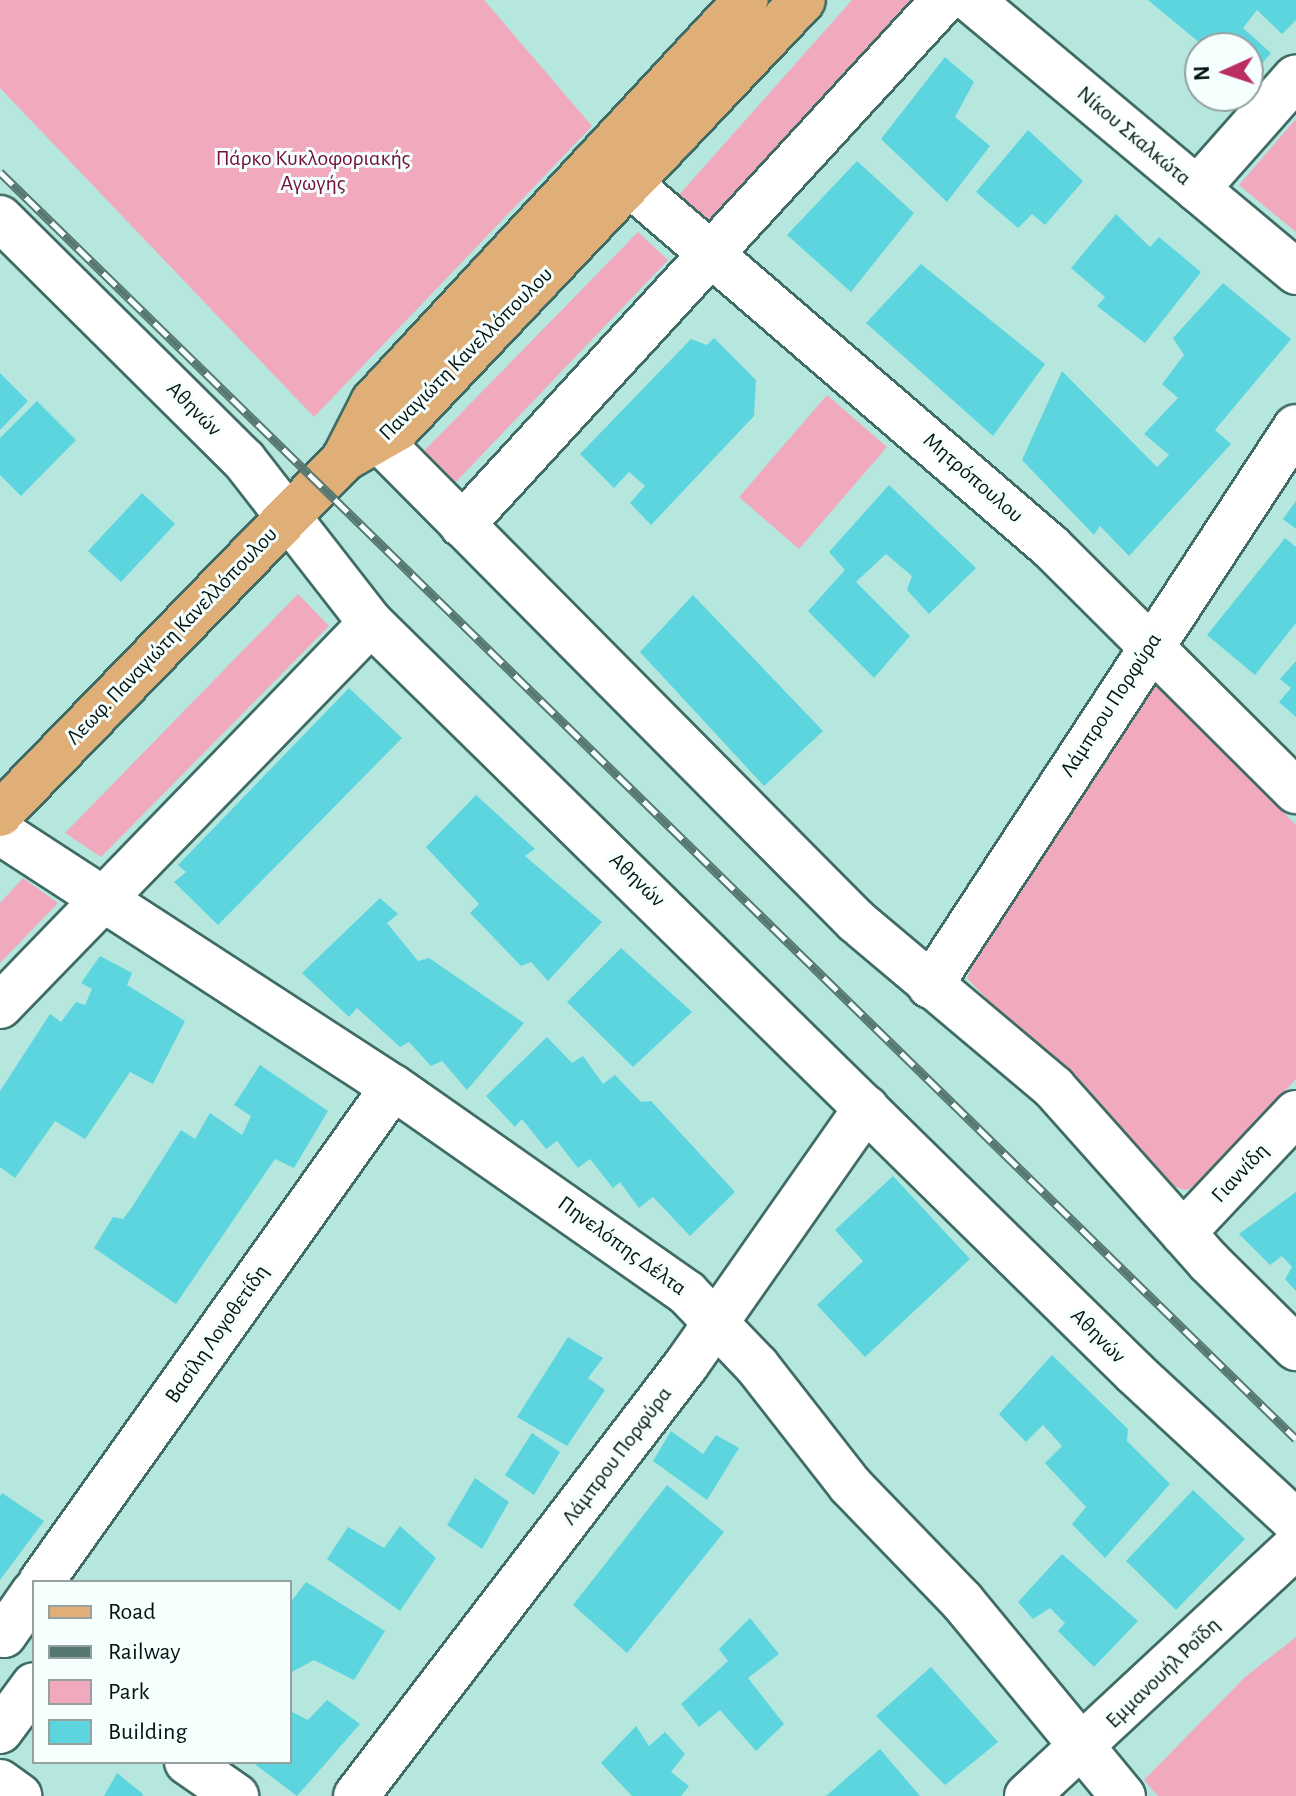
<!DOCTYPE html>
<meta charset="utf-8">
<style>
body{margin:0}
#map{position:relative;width:1296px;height:1796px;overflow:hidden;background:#b6e7de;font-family:"Alegreya Sans",sans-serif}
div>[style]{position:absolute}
.green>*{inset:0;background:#f1aabd}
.building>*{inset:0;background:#5dd5de}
.roads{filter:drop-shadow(2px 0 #3f6c64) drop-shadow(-2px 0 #3f6c64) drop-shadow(0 2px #3f6c64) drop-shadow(0 -2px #3f6c64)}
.minor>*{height:44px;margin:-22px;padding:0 22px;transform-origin:22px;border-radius:22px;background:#fff}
.major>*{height:44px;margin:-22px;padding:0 22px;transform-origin:22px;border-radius:22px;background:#e0af77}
.rail>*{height:9px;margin-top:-4.5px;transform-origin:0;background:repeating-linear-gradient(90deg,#f5fffd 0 18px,#577771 0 36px);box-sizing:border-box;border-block:2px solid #577771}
span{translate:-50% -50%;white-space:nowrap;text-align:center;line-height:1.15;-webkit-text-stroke:6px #f5fffd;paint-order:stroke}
.street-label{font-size:22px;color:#031411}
.park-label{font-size:22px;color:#750e3a}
.legend{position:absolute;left:32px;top:1580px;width:260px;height:184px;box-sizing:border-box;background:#f5fffd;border:2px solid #94a19f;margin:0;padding:10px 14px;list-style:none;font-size:24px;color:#031411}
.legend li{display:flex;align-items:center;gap:16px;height:40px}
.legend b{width:40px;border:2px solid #94a19f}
.north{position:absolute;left:1184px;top:32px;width:80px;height:80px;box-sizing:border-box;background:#f5fffd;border:2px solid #94a19f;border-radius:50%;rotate:267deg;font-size:22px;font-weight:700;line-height:32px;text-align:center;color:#031411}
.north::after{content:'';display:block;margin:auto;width:28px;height:36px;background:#ba2e64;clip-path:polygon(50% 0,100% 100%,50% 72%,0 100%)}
</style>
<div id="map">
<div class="green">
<i style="clip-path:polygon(0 0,484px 0,592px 126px,314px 417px,0 88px)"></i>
<i style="clip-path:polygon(852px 0,912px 0,709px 221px,678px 196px)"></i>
<i style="clip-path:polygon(1296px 119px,1296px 232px,1239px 185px)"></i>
<i style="clip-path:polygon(638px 232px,668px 260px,452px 486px,423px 452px)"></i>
<i style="clip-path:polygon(827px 395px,887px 447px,799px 549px,739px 497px)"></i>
<i style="clip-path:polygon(298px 594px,329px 626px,101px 857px,65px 833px)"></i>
<i style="clip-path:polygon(1155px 682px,1296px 825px,1296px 1079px,1199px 1186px,1185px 1190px,1159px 1181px,967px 978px,982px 940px)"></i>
<i style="clip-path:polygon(23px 878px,58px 903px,0 963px,0 903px)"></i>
<i style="clip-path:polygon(1296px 1637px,1296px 1796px,1158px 1796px,1144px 1780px,1245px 1677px)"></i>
</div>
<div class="building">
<i style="clip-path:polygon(1148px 0,1296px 0,1296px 20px,1282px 34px,1257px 10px,1243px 28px,1271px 53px,1248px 80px,1248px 48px,1206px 48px)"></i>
<i style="clip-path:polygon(945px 57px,974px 82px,955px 117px,990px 146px,947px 202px,881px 139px)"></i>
<i style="clip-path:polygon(1028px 130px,1083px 181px,1045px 225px,1032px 214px,1018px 228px,976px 192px)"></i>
<i style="clip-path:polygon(857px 161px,914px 213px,851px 292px,787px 235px)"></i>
<i style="clip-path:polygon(1116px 214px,1150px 247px,1159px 237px,1201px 272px,1145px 343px,1097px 306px,1105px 297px,1071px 268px)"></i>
<i style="clip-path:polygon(921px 264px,1045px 364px,993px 436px,866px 323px)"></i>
<i style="clip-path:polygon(1223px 283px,1291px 339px,1215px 430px,1231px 444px,1129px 556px,1100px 526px,1094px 535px,1022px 460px,1062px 371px,1157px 467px,1169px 455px,1144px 434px,1178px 398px,1162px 384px,1184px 355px,1173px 338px)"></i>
<i style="clip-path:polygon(714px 338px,756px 380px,754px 416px,651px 525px,630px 503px,645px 486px,629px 472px,614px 488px,580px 454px,691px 339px,707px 345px)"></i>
<i style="clip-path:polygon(0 373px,28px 401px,0 430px)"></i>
<i style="clip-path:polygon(37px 401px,76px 440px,21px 496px,0 475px,0 438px)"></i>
<i style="clip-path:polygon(889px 485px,976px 568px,929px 614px,907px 590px,912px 576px,886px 554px,856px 582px,910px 636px,874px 678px,808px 611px,845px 570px,829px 552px)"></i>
<i style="clip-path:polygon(142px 493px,175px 524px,121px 582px,88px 551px)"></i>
<i style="clip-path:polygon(1296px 501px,1296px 529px,1283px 519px)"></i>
<i style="clip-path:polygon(1285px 538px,1296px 547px,1296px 623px,1255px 675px,1207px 635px)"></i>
<i style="clip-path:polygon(693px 595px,823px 731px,764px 786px,640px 652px)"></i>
<i style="clip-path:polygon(1296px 661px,1296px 717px,1279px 702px,1291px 688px,1280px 679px)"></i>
<i style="clip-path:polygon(349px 688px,402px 738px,218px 925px,174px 882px,186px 872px,178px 865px)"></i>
<i style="clip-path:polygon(476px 795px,535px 849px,525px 856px,602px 922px,548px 981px,531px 962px,521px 966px,470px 913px,479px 904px,426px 847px)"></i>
<i style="clip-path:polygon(380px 898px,398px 914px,387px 923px,418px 961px,429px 958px,524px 1023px,467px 1090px,442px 1061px,431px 1066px,409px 1042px,400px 1047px,357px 1008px,349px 1017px,302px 973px)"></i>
<i style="clip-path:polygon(621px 948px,692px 1012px,633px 1067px,567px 1002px)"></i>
<i style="clip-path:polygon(100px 956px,132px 973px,127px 985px,185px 1021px,153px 1084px,130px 1072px,85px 1139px,55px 1121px,15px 1178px,0 1167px,0 1091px,50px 1014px,61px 1022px,76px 1002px,85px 1005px,92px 989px,81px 983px)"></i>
<i style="clip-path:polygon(547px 1037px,572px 1063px,583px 1056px,603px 1084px,615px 1075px,641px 1102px,651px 1101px,735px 1192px,690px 1236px,653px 1197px,639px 1208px,620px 1182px,613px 1188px,590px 1159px,578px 1168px,557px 1141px,546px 1149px,522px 1119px,515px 1127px,486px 1096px)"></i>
<i style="clip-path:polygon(260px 1065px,328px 1111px,294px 1168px,275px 1159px,176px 1304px,94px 1248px,113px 1217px,123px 1219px,132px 1207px,181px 1130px,195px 1139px,210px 1113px,242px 1135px,251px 1116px,234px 1105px)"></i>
<i style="clip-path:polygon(893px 1176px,970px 1259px,865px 1357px,817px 1305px,863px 1261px,835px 1230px)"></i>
<i style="clip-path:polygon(1296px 1192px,1296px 1291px,1285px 1279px,1292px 1267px,1282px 1256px,1270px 1265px,1239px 1234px)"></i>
<i style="clip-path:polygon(568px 1337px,603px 1358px,588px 1378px,605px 1390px,567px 1446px,517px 1417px)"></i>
<i style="clip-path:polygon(1052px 1355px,1128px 1429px,1127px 1441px,1170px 1484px,1105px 1558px,1072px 1524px,1086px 1507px,1045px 1463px,1062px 1446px,1043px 1425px,1026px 1442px,999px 1414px)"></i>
<i style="clip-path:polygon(671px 1431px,703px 1454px,716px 1435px,739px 1448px,707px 1500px,653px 1461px)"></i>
<i style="clip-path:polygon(532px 1433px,560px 1452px,534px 1495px,505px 1475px)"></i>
<i style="clip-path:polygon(475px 1478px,509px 1502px,482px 1549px,447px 1525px)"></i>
<i style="clip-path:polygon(667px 1485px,724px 1532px,627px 1653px,573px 1605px)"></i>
<i style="clip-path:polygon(1193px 1490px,1245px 1539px,1176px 1610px,1126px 1561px)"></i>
<i style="clip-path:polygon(2px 1493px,44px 1521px,0 1580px,0 1496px)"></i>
<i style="clip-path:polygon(400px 1526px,436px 1558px,400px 1611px,327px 1559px,348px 1527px,384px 1548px)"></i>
<i style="clip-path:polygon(1062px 1554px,1138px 1621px,1094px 1667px,1058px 1631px,1065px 1623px,1050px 1608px,1033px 1619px,1018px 1602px)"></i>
<i style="clip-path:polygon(306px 1582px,385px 1631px,354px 1680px,314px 1660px,290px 1673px,290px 1603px)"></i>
<i style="clip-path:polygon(750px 1618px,779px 1654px,748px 1678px,784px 1724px,756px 1751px,720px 1710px,699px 1727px,681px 1704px,728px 1661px,719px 1649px)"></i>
<i style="clip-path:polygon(931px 1667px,998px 1742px,945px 1785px,876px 1716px)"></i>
<i style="clip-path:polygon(327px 1700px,360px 1724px,297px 1796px,252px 1762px,290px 1762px,290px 1711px,308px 1720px)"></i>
<i style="clip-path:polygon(636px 1726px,649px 1746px,665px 1732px,685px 1754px,671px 1772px,689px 1786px,681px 1796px,632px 1796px,601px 1763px)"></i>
<i style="clip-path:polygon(880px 1749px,920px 1796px,826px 1796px)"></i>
<i style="clip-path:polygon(117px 1773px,143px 1794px,142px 1796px,104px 1796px)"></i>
</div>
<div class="roads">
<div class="minor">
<i style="left:971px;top:0;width:424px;rotate:39.9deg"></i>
<i style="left:632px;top:186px;width:553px;rotate:40.75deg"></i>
<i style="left:1051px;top:547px;width:346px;rotate:44.9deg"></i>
<i style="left:1197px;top:189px;width:149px;rotate:-48.5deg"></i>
<i style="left:0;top:218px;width:344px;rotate:44.8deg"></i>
<i style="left:244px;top:460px;width:207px;rotate:52.1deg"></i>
<i style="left:371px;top:623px;width:1071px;rotate:44.47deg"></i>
<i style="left:1135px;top:1373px;width:219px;rotate:42.8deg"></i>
<i style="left:381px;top:442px;width:675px;rotate:45.24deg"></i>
<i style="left:856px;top:921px;width:259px;rotate:40.1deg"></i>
<i style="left:1054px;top:1088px;width:232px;rotate:48.3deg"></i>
<i style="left:1208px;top:1261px;width:124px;rotate:44.7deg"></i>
<i style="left:462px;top:525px;width:713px;rotate:-47.45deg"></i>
<i style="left:0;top:832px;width:468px;rotate:33deg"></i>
<i style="left:393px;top:1087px;width:359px;rotate:35deg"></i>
<i style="left:687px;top:1293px;width:101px;rotate:46.2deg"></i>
<i style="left:757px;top:1366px;width:151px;rotate:52deg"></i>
<i style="left:850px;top:1485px;width:161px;rotate:46deg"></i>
<i style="left:962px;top:1601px;width:253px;rotate:50.5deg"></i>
<i style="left:930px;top:986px;width:668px;rotate:-56.79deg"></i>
<i style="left:0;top:1006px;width:533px;rotate:-45.91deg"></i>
<i style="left:1183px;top:1233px;width:165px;rotate:-46.7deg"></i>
<i style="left:41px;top:1582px;width:607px;rotate:-54.58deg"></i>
<i style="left:4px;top:1635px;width:52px;rotate:-55.1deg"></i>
<i style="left:0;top:1731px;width:57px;rotate:-53.5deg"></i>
<i style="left:187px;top:1762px;width:60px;rotate:34.8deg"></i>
<i style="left:0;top:1782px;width:24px;rotate:36deg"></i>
<i style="left:356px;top:1796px;width:543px;rotate:-52.56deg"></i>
<i style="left:686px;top:1365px;width:314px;rotate:-55deg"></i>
<i style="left:1027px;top:1796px;width:367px;rotate:-42.9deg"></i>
</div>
<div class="major">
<i style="left:344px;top:459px;width:64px;rotate:-63deg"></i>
<i style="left:373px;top:402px;width:548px;rotate:-47.14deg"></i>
<i style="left:0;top:814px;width:494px;rotate:-45.9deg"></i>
<i style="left:344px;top:459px;width:62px;rotate:-29.9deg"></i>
<i style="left:398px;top:428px;width:589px;rotate:-46.58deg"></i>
</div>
</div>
<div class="rail">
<i style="left:0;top:172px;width:1812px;rotate:44.35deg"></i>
</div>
<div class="street-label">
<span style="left:1134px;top:136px;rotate:40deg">Νίκου Σκαλκώτα</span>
<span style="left:466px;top:354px;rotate:-45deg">Παναγιώτη Κανελλόπουλου</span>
<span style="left:194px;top:409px;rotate:45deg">Αθηνών</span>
<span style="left:973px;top:478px;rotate:41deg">Μητρόπουλου</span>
<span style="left:172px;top:636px;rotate:-46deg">Λεωφ. Παναγιώτη Κανελλόπουλου</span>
<span style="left:1111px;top:705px;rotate:-57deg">Λάμπρου Πορφύρα</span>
<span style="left:637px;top:880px;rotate:44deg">Αθηνών</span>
<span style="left:1240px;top:1173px;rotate:-47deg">Γιαννίδη</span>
<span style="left:622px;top:1246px;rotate:36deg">Πηνελόπης Δέλτα</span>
<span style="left:217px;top:1334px;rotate:-55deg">Βασίλη Λογοθετίδη</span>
<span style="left:1098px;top:1336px;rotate:45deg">Αθηνών</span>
<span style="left:617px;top:1456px;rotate:-53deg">Λάμπρου Πορφύρα</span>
<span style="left:1163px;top:1673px;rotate:-44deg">Εμμανουήλ Ροΐδη</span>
</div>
<div class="park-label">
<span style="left:313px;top:171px">Πάρκο Κυκλοφοριακής<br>Αγωγής</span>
</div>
<ul class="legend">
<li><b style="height:10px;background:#e0af77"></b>Road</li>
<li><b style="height:10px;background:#577771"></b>Railway</li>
<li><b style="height:22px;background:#f1aabd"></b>Park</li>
<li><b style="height:22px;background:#5dd5de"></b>Building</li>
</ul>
<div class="north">N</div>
</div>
